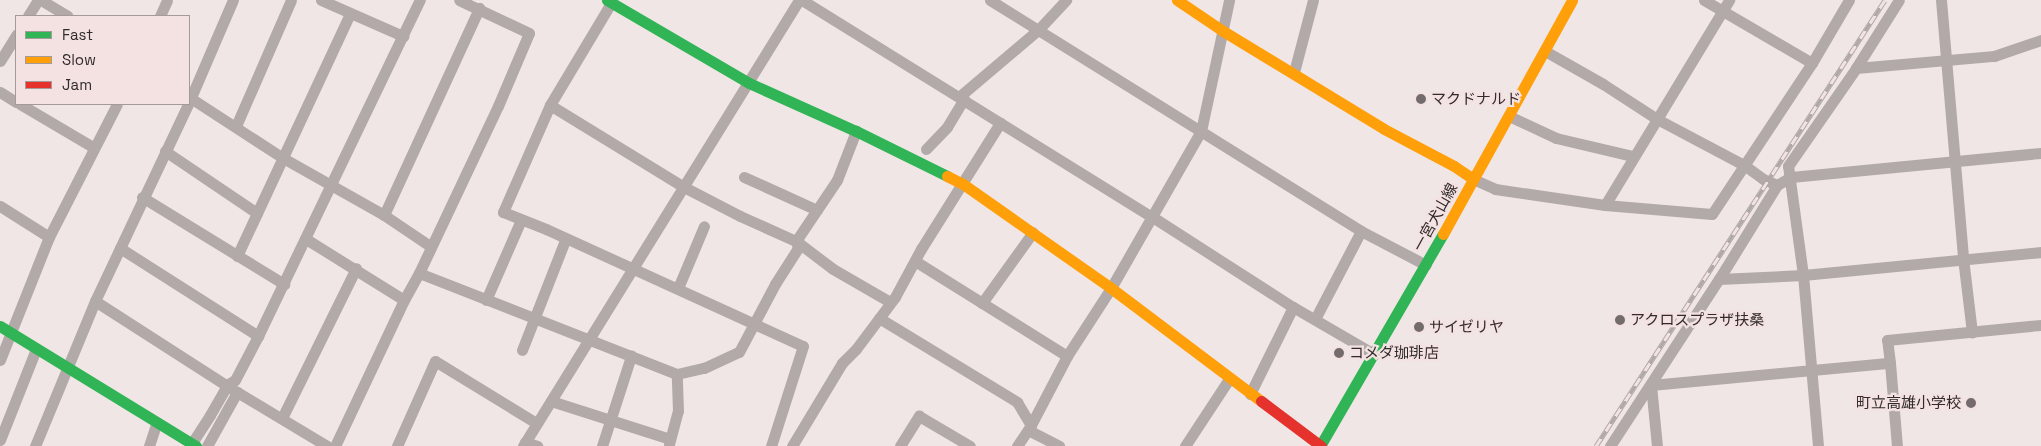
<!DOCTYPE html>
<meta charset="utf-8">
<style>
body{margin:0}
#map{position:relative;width:2041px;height:446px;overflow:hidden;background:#f0e6e6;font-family:"Space Grotesk","Noto Sans JP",sans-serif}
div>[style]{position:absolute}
.street>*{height:11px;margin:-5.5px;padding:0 5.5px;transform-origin:5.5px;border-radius:5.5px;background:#b2aaa9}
.fast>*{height:11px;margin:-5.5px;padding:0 5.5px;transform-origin:5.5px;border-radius:5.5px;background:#30b455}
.slow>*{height:11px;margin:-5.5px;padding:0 5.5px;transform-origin:5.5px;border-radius:5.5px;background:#ff9f0a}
.jam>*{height:11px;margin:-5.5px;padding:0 5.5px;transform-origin:5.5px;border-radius:5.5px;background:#e5322d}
.rail>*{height:5px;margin-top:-2.5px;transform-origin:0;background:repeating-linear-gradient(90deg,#f4e2e2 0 9px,#afa8a6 0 18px);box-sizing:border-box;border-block:1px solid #afa8a6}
.dots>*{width:14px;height:14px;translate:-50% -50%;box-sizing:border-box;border:2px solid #f4e2e2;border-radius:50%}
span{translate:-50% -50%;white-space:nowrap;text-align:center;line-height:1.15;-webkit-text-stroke:4.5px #f4e2e2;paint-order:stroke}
.poi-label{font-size:15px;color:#312b2b}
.left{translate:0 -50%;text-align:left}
.right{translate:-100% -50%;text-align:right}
.street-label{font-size:15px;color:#312b2b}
.legend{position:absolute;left:15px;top:15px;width:175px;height:90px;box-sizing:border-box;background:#f4e2e2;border:1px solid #a69999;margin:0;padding:6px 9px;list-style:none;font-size:15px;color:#312b2b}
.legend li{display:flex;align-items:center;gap:10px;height:25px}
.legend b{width:25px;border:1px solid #a69999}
</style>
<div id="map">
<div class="street">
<i style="left:41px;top:0;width:31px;rotate:31deg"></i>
<i style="left:321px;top:0;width:90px;rotate:23.7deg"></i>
<i style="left:802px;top:0;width:410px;rotate:31.8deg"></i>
<i style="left:1151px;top:216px;width:169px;rotate:32.7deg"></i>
<i style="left:1293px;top:307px;width:94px;rotate:30.1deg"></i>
<i style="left:990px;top:0;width:437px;rotate:31.9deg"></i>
<i style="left:1361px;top:231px;width:73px;rotate:27.6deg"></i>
<i style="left:1704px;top:0;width:125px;rotate:30.3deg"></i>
<i style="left:1941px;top:0;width:259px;rotate:85.1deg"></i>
<i style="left:1963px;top:258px;width:75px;rotate:83.1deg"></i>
<i style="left:611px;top:3px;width:119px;rotate:120.9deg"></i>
<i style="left:550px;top:105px;width:117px;rotate:113.7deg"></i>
<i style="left:503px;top:212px;width:46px;rotate:21.6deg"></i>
<i style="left:546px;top:229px;width:282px;rotate:24.5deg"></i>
<i style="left:803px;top:346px;width:105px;rotate:107.7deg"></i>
<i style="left:28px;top:16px;width:19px;rotate:-58deg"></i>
<i style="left:160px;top:16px;width:17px;rotate:-66deg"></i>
<i style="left:1545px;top:51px;width:67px;rotate:29.6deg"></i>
<i style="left:1603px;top:84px;width:64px;rotate:32.9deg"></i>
<i style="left:1657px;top:119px;width:98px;rotate:27.9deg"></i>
<i style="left:1744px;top:165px;width:24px;rotate:36deg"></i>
<i style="left:1763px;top:179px;width:15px;rotate:23deg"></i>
<i style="left:0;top:61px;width:31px;rotate:-58deg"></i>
<i style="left:1856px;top:68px;width:139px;rotate:-5deg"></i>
<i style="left:1994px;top:56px;width:50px;rotate:-18.8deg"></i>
<i style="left:1294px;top:72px;width:74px;rotate:-75.2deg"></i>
<i style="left:0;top:92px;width:19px;rotate:32deg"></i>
<i style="left:960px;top:96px;width:104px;rotate:-40.3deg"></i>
<i style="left:1039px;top:29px;width:40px;rotate:-47deg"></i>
<i style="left:189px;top:97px;width:112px;rotate:33deg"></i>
<i style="left:283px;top:158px;width:116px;rotate:29.4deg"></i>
<i style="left:384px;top:215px;width:55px;rotate:34deg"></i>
<i style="left:189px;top:102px;width:111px;rotate:-66.7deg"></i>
<i style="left:20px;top:104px;width:85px;rotate:30.5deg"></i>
<i style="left:550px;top:105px;width:155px;rotate:31.5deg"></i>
<i style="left:682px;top:186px;width:65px;rotate:27.3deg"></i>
<i style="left:740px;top:216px;width:61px;rotate:24.1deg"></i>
<i style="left:796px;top:241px;width:46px;rotate:37.1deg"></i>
<i style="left:833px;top:269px;width:66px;rotate:30.1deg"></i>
<i style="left:1509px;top:116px;width:52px;rotate:25.1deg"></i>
<i style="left:1556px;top:138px;width:79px;rotate:13.2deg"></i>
<i style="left:236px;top:126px;width:137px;rotate:-66.4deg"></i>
<i style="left:926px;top:149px;width:30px;rotate:-46deg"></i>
<i style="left:947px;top:127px;width:33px;rotate:-59deg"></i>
<i style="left:165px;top:151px;width:111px;rotate:34deg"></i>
<i style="left:744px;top:177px;width:80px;rotate:24.3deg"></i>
<i style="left:1473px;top:179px;width:24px;rotate:24deg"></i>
<i style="left:1495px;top:189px;width:111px;rotate:8.3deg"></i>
<i style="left:1605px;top:205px;width:107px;rotate:4.8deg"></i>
<i style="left:1712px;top:214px;width:181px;rotate:-56.5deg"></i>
<i style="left:1812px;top:63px;width:73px;rotate:-59.6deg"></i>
<i style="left:142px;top:197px;width:167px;rotate:31.5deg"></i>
<i style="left:1605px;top:205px;width:240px;rotate:-58.8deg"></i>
<i style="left:0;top:206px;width:58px;rotate:32.3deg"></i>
<i style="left:384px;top:215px;width:228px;rotate:-65.3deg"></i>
<i style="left:306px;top:239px;width:115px;rotate:31.9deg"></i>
<i style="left:120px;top:248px;width:164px;rotate:32.5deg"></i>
<i style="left:237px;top:256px;width:267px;rotate:-65deg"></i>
<i style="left:915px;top:261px;width:179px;rotate:32deg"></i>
<i style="left:419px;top:273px;width:277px;rotate:21.4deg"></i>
<i style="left:677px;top:374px;width:28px;rotate:-13deg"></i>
<i style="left:704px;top:368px;width:38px;rotate:-25deg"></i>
<i style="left:739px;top:352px;width:77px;rotate:-62.1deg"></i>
<i style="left:775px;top:284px;width:43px;rotate:-57.4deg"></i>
<i style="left:798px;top:248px;width:7px;rotate:-106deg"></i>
<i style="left:796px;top:241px;width:73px;rotate:-56.1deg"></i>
<i style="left:837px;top:180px;width:53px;rotate:-68.8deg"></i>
<i style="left:1719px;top:279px;width:84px;rotate:-2.7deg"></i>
<i style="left:1803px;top:275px;width:239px;rotate:-5.5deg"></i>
<i style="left:678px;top:288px;width:67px;rotate:-67.2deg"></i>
<i style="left:486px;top:300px;width:87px;rotate:-66.4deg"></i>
<i style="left:95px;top:301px;width:169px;rotate:32.7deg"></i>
<i style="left:237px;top:392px;width:105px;rotate:31deg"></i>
<i style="left:982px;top:303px;width:87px;rotate:-54.3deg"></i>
<i style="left:879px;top:318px;width:162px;rotate:31.3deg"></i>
<i style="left:1017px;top:402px;width:27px;rotate:59deg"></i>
<i style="left:1315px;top:319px;width:99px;rotate:-62.4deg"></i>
<i style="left:522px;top:350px;width:120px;rotate:-68.6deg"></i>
<i style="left:0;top:360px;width:132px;rotate:-68.3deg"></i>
<i style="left:49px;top:237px;width:149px;rotate:-62.9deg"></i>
<i style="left:1890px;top:363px;width:23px;rotate:-97deg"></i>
<i style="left:1887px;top:340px;width:155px;rotate:-5.6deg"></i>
<i style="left:1651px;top:385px;width:240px;rotate:-5.3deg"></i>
<i style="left:1890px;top:363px;width:83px;rotate:85.2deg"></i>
<i style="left:1651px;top:385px;width:61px;rotate:84.4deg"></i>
<i style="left:1250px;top:394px;width:97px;rotate:-63.7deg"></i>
<i style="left:551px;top:401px;width:125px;rotate:17.7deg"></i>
<i style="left:282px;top:418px;width:167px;rotate:-63.7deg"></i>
<i style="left:1028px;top:430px;width:35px;rotate:27deg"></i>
<i style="left:0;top:440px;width:98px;rotate:-68.4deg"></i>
<i style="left:525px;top:442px;width:13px;rotate:18deg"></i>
<i style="left:192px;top:443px;width:33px;rotate:-57deg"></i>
<i style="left:210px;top:415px;width:34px;rotate:-60deg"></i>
<i style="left:227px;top:385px;width:9px;rotate:-32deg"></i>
<i style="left:235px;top:380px;width:50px;rotate:-62.4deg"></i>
<i style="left:258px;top:336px;width:373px;rotate:-64.3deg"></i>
<i style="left:669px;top:444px;width:34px;rotate:-75deg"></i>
<i style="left:678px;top:411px;width:37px;rotate:-92deg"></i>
<i style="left:35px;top:446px;width:157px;rotate:-67.5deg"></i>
<i style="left:95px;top:301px;width:218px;rotate:-64.7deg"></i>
<i style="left:149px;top:446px;width:25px;rotate:-72deg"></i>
<i style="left:207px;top:446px;width:62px;rotate:-60.9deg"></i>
<i style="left:335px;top:446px;width:161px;rotate:-64.7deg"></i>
<i style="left:404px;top:300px;width:31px;rotate:-61deg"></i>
<i style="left:419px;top:273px;width:185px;rotate:-64.7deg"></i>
<i style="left:498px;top:106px;width:79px;rotate:-67deg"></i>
<i style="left:529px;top:33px;width:77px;rotate:-154.8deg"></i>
<i style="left:397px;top:446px;width:93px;rotate:-65.9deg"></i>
<i style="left:435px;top:361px;width:119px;rotate:31.5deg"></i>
<i style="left:523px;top:446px;width:524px;rotate:-58.25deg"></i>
<i style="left:602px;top:446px;width:95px;rotate:-72.1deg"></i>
<i style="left:792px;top:446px;width:97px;rotate:-58.9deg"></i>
<i style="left:842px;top:363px;width:20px;rotate:-45deg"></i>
<i style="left:856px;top:349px;width:65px;rotate:-53.1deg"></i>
<i style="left:895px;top:297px;width:55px;rotate:-61.6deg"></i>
<i style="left:921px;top:249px;width:149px;rotate:-57.9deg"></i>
<i style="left:900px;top:446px;width:36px;rotate:-58deg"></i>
<i style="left:919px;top:416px;width:59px;rotate:30.5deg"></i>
<i style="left:1017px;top:446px;width:25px;rotate:-56deg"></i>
<i style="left:1031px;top:425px;width:78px;rotate:-62.4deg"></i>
<i style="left:1067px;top:356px;width:81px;rotate:-57.1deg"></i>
<i style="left:1111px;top:288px;width:181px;rotate:-60.2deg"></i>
<i style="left:1201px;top:131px;width:134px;rotate:-77.9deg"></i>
<i style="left:1185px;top:446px;width:80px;rotate:-56.7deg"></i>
<i style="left:1610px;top:446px;width:199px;rotate:-56.9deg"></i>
<i style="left:1719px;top:279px;width:110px;rotate:-58.3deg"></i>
<i style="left:1777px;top:185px;width:16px;rotate:-30deg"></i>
<i style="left:1791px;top:177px;width:251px;rotate:-5.5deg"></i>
<i style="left:1818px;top:446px;width:172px;rotate:-95deg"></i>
<i style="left:1803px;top:275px;width:110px;rotate:-97.8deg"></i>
<i style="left:1788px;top:166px;width:119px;rotate:-55.2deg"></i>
<i style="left:1856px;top:68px;width:80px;rotate:-57.7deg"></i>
</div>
<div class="fast">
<i style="left:607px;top:0;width:164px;rotate:30.3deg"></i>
<i style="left:749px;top:83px;width:117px;rotate:24.2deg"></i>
<i style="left:856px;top:131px;width:102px;rotate:26.3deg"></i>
<i style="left:0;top:326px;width:230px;rotate:31.5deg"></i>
<i style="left:1320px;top:446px;width:245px;rotate:-59.9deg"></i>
</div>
<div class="slow">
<i style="left:1177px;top:0;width:55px;rotate:34deg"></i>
<i style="left:1223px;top:31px;width:188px;rotate:31.3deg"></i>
<i style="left:1384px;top:129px;width:79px;rotate:27.9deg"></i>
<i style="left:1454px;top:166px;width:23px;rotate:34deg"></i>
<i style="left:947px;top:176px;width:18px;rotate:27deg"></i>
<i style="left:963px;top:184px;width:181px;rotate:35.1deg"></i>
<i style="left:1111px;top:288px;width:188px;rotate:37deg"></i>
<i style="left:1443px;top:234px;width:267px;rotate:-61.1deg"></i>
</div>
<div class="jam">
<i style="left:1261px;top:401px;width:75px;rotate:36.9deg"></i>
</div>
<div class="rail">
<i style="left:1596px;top:446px;width:531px;rotate:-57.06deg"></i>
</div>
<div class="dots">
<i style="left:1421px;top:99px;background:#746c6c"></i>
<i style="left:1620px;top:320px;background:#746c6c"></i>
<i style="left:1419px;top:327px;background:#746c6c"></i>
<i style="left:1339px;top:353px;background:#746c6c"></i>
<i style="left:1971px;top:403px;background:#746c6c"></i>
</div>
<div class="poi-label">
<span class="left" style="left:1431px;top:99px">マクドナルド</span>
<span class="left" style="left:1630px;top:320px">アクロスプラザ扶桑</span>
<span class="left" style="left:1429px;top:327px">サイゼリヤ</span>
<span class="left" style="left:1349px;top:353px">コメダ珈琲店</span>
<span class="right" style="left:1961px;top:403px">町立高雄小学校</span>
</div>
<div class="street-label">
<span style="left:1435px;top:217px;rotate:-61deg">一宮犬山線</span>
</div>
<ul class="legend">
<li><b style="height:6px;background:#30b455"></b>Fast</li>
<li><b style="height:6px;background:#ff9f0a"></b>Slow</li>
<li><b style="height:6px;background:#e5322d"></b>Jam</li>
</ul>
</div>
